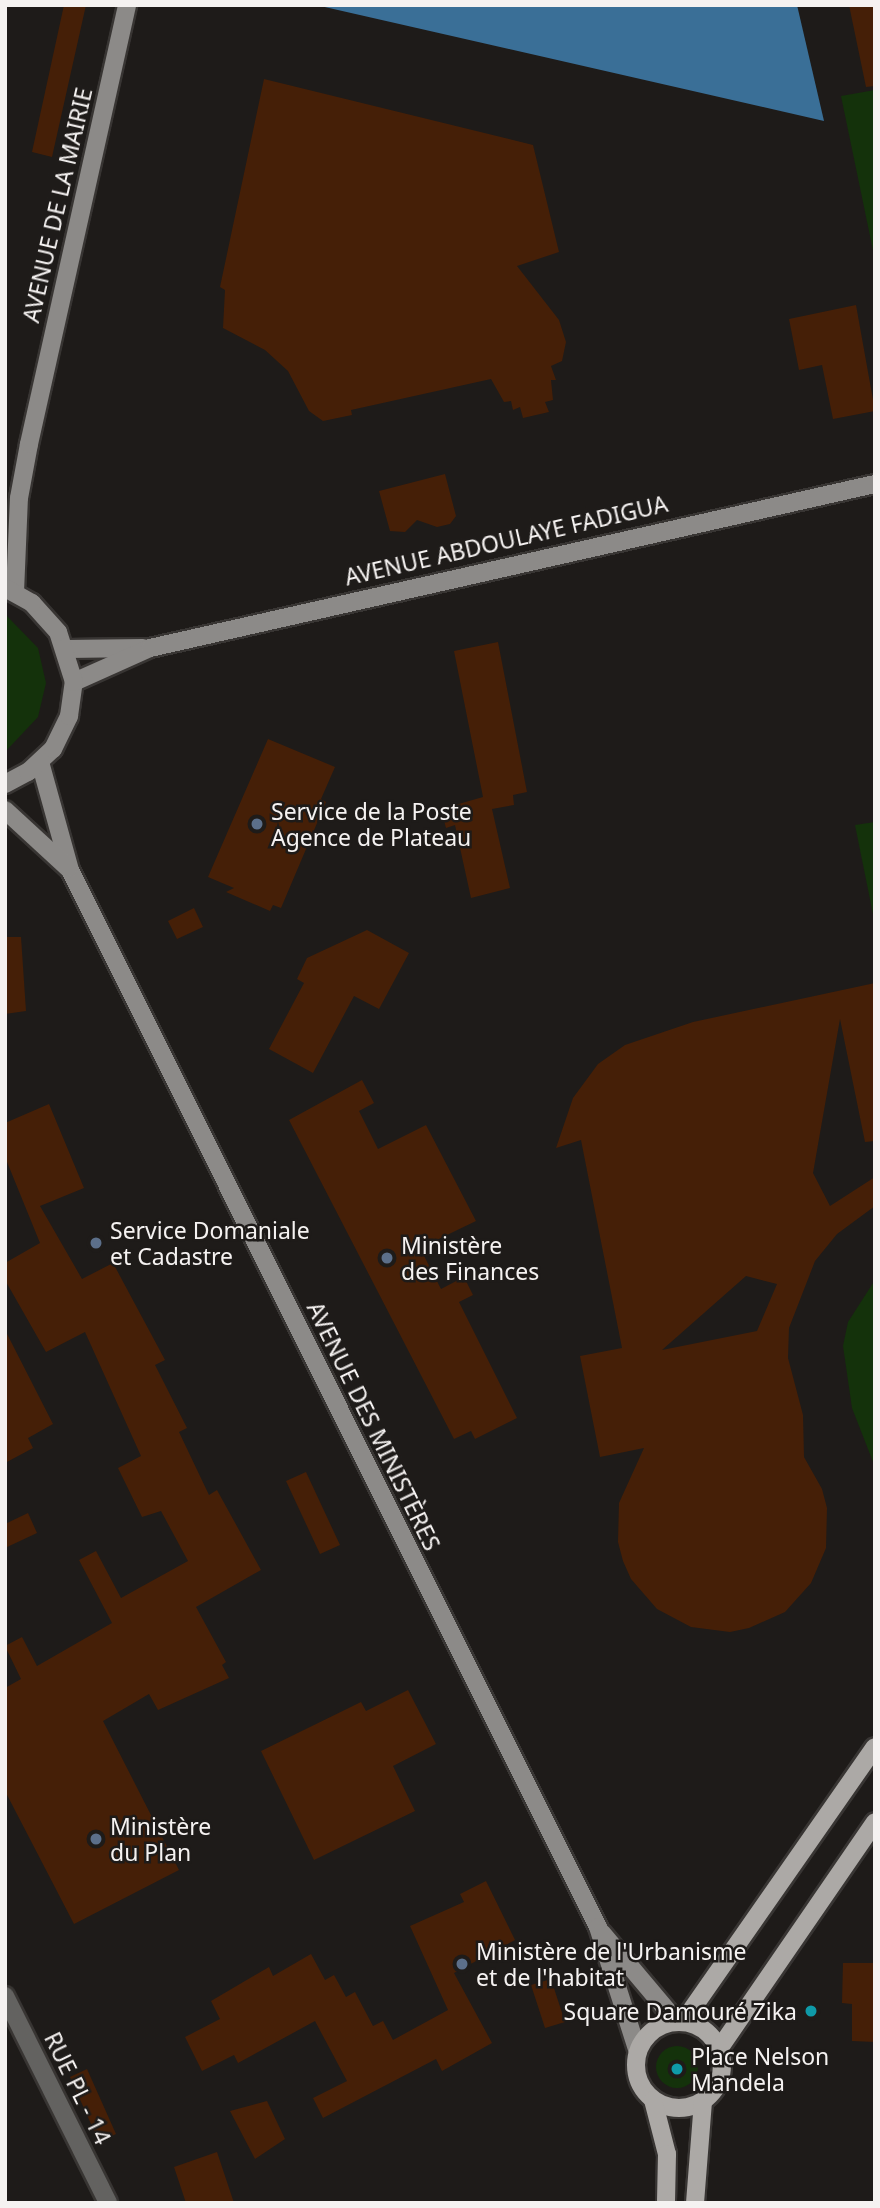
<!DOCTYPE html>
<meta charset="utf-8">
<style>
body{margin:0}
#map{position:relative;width:880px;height:2208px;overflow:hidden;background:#1e1b19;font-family:"Noto Sans",sans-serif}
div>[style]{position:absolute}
.green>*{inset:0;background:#14320b}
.round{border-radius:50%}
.water>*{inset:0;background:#3a6f97}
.building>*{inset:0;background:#451f07}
.roads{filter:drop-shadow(2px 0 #383533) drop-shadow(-2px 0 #383533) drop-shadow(0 2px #383533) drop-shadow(0 -2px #383533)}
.street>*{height:18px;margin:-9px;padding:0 9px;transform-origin:9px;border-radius:9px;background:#636260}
.secondary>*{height:18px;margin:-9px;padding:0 9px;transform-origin:9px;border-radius:9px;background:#8c8a88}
.primary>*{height:18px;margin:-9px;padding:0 9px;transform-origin:9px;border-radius:9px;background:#aca9a6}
.primary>.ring{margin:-9px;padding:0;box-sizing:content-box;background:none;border:18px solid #aca9a6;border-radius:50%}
.dots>*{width:19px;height:19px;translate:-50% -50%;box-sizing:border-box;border:4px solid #1e1b19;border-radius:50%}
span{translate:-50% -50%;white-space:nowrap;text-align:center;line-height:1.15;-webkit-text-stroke:5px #1e1b19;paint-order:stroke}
.street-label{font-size:23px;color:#f5f2f1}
.poi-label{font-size:23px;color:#f5f2f1}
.left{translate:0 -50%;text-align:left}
.right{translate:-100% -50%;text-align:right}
.frame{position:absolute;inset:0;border:7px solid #f5f2f1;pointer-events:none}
</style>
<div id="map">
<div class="green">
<i style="clip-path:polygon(875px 90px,875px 260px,841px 96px)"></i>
<i style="clip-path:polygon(5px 614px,38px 648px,46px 683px,38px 717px,5px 752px)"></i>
<i style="clip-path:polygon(875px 822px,875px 924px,855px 825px)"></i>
<i style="clip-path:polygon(875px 1280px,875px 1467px,852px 1408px,843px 1346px,848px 1322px)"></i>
<i class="round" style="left:656px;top:2046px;width:42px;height:42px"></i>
</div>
<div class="water">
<i style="clip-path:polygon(316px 5px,797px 5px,824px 121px)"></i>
</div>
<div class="building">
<i style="clip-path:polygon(64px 5px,86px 5px,52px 157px,32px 152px)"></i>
<i style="clip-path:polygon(849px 5px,875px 5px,875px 86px,866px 87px)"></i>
<i style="clip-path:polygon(264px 79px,533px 145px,559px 252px,517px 266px,559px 320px,566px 342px,562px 361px,551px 366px,556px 380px,551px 380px,553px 400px,545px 402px,549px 412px,523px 418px,520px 407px,513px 410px,511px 401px,504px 402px,491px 379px,351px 410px,352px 415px,323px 421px,309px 411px,288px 371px,265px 350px,223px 328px,225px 290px,220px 287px)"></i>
<i style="clip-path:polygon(856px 305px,875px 411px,833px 419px,822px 365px,799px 370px,789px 319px)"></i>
<i style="clip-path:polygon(445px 474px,456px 516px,450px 524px,437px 527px,417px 520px,405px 532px,390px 531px,379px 491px)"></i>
<i style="clip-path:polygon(498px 642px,527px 792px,513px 795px,514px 805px,492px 809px,510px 888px,471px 898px,455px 825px,446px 828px,441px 809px,483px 797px,454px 651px)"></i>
<i style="clip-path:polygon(268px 739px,335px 767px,321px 799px,326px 802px,281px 908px,273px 905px,270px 911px,226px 892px,234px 888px,208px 877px)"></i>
<i style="clip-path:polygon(194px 908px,203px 927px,177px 939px,168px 921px)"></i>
<i style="clip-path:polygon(367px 930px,409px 953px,379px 1009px,354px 996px,313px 1073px,269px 1049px,304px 983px,297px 979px,307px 958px)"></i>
<i style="clip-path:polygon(5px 937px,21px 937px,26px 1011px,5px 1014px)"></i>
<i style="clip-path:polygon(evenodd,875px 983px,875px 1141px,865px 1142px,840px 1019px,813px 1173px,830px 1206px,875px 1177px,875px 1206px,837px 1234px,815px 1261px,789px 1328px,788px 1358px,803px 1415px,804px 1457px,822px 1489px,827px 1508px,826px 1548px,811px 1583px,785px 1612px,749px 1628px,730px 1632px,691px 1627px,657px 1609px,631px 1579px,623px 1561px,618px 1542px,619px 1503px,644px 1448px,600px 1457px,580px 1356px,622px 1348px,581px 1140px,556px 1148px,573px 1098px,598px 1064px,625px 1045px,693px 1022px,875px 983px,746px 1276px,777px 1284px,757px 1331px,662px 1350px,746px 1276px)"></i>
<i style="clip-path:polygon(362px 1080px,374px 1103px,359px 1111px,378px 1149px,426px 1125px,476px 1221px,420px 1248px,441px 1289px,464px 1277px,473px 1295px,459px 1302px,517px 1418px,475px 1439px,471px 1431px,454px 1439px,289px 1120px)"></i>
<i style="clip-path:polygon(49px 1104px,84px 1188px,40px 1206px,82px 1279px,113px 1263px,165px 1360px,155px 1365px,187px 1428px,179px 1432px,209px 1495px,217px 1490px,261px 1570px,196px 1607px,226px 1662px,222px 1665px,229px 1678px,158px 1710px,149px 1694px,103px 1721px,179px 1870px,74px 1924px,5px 1791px,5px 1688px,21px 1679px,5px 1646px,22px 1637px,37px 1666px,112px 1623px,79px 1560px,96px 1551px,121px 1598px,188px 1561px,161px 1511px,142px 1517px,118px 1468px,141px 1456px,85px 1332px,46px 1352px,5px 1280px,5px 1263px,40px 1243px,5px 1157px,5px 1123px)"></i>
<i style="clip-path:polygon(5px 1330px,53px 1424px,28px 1438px,33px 1448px,5px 1463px)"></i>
<i style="clip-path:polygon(306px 1472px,340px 1545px,320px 1554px,286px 1481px)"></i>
<i style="clip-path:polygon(28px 1513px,37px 1533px,5px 1548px,5px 1524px)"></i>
<i style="clip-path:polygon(408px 1690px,436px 1744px,393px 1766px,415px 1811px,314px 1860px,261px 1751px,361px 1702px,366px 1711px)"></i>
<i style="clip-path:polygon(486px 1881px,515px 1940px,454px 1973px,492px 2043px,442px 2071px,436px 2059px,323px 2118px,313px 2098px,347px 2081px,315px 2021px,238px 2063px,234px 2055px,202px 2071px,185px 2037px,220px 2019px,211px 2001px,269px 1967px,273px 1976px,311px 1954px,325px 1980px,334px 1975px,346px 1997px,355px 1992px,373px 2026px,383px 2021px,393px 2040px,448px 2010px,410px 1926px,464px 1902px,460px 1894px)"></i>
<i style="clip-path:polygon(843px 1963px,875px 1963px,875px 2042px,852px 2041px,852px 2004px,842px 2003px)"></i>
<i style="clip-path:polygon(551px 1979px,565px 2022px,545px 2028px,531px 1985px)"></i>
<i style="clip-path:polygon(87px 2069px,116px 2134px,99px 2142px,70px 2077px)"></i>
<i style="clip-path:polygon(267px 2101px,285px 2139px,255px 2159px,230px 2111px)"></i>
<i style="clip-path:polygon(217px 2152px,234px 2203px,186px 2203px,174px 2167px)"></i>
</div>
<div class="roads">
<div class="street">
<i style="left:5px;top:1996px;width:231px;rotate:63.5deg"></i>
</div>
<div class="secondary">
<i style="left:15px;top:592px;width:94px;rotate:-87.6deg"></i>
<i style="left:19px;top:498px;width:55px;rotate:-79.5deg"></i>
<i style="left:29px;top:444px;width:450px;rotate:-77.4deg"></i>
<i style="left:67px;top:649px;width:76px;rotate:-0.8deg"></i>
<i style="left:74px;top:682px;width:83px;rotate:-24.1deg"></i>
<i style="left:150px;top:648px;width:743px;rotate:-12.75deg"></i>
<i style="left:40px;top:762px;width:112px;rotate:74.5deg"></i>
<i style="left:70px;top:870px;width:1182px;rotate:63.46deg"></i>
<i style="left:598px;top:1927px;width:131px;rotate:72.3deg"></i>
<i style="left:5px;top:784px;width:26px;rotate:-28deg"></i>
<i style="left:28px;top:772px;width:34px;rotate:-43deg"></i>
<i style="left:53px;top:749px;width:37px;rotate:-64deg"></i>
<i style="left:69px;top:716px;width:34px;rotate:-82deg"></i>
<i style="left:74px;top:682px;width:52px;rotate:-107.7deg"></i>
<i style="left:58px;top:632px;width:39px;rotate:-132deg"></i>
<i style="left:32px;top:603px;width:29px;rotate:-151deg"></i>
<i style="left:5px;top:810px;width:86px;rotate:42.6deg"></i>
<i style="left:602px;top:1933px;width:116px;rotate:49.9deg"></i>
</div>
<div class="primary">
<i class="ring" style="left:636px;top:2022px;width:68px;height:68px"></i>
<i style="left:683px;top:2022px;width:335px;rotate:-55.1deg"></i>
<i style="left:719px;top:2049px;width:275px;rotate:-55.5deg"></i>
<i style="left:653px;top:2100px;width:56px;rotate:75.5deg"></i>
<i style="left:667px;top:2154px;width:49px;rotate:91.2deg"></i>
<i style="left:695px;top:2203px;width:101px;rotate:-85.5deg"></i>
</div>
</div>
<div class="dots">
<i style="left:257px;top:824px;background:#5c6f8a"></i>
<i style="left:96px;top:1243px;background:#5c6f8a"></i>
<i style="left:387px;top:1258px;background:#5c6f8a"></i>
<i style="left:96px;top:1839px;background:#5c6f8a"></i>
<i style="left:462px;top:1964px;background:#5c6f8a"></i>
<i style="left:811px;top:2011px;background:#0f9aa8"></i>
<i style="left:677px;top:2069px;background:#0f9aa8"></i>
</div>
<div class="street-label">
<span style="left:57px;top:205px;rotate:-77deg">AVENUE DE LA MAIRIE</span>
<span style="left:506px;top:540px;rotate:-13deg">AVENUE ABDOULAYE FADIGUA</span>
<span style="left:374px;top:1426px;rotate:64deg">AVENUE DES MINISTÈRES</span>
<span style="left:78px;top:2088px;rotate:64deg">RUE PL - 14</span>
</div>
<div class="poi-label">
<span class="left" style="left:271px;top:824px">Service de la Poste<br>Agence de Plateau</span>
<span class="left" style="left:110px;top:1243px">Service Domaniale<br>et Cadastre</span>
<span class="left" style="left:401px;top:1258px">Ministère<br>des Finances</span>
<span class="left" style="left:110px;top:1839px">Ministère<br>du Plan</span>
<span class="left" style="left:476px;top:1964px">Ministère de l'Urbanisme<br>et de l'habitat</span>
<span class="right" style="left:797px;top:2011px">Square Damouré Zika</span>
<span class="left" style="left:691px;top:2069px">Place Nelson<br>Mandela</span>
</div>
<div class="frame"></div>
</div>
